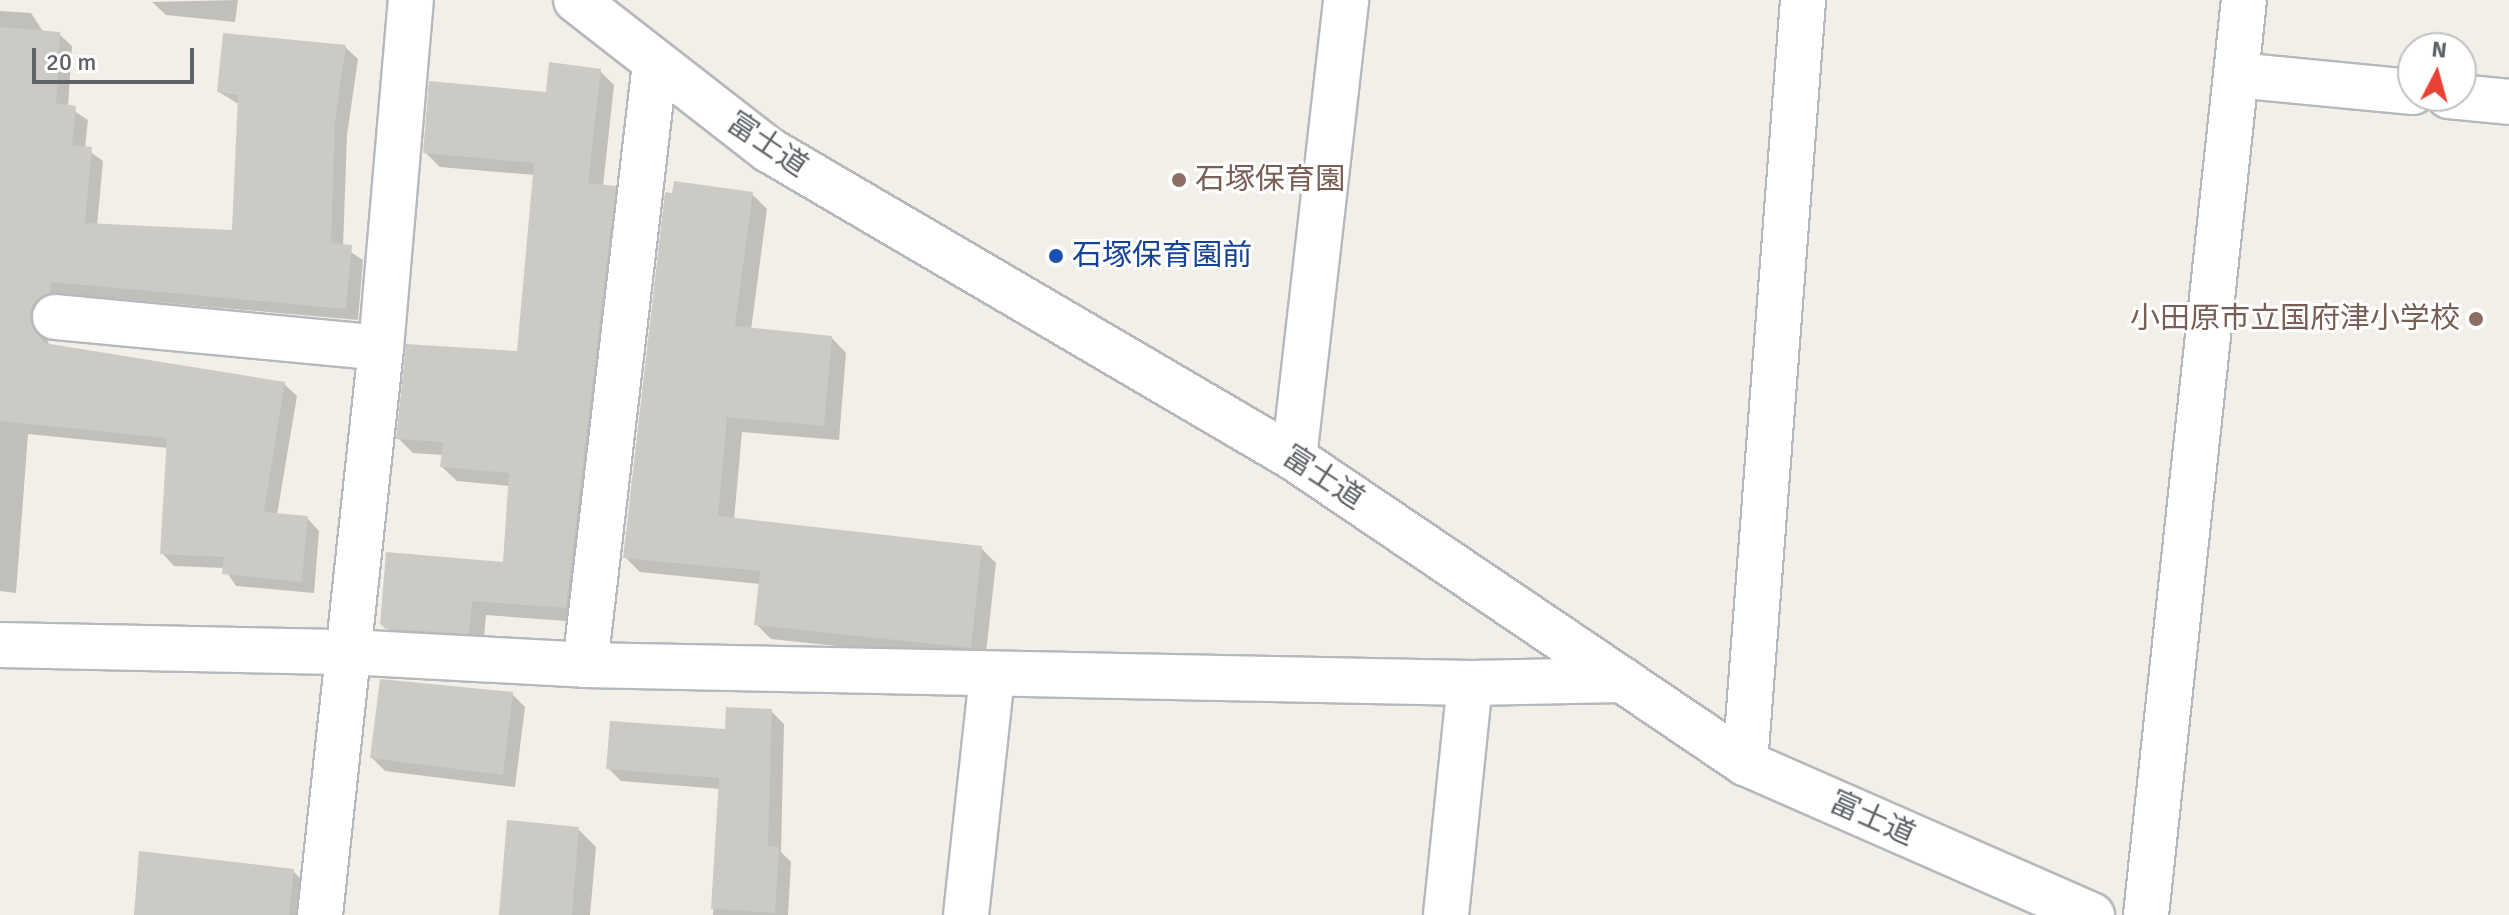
<!DOCTYPE html>
<meta charset="utf-8">
<style>
body{margin:0}
#map{position:relative;width:2509px;height:915px;overflow:hidden;background:#f1efe8;font-family:Signika,"Noto Sans JP",sans-serif}
div>[style]{position:absolute}
.shadow>*{inset:0;background:#0003}
.building>*{inset:0;background:#cccac5}
.roads{filter:drop-shadow(2px 0 #b5b8bc) drop-shadow(-2px 0 #b5b8bc) drop-shadow(0 2px #b5b8bc) drop-shadow(0 -2px #b5b8bc)}
.minor>*{height:44px;margin:-22px;padding:0 22px;transform-origin:22px;border-radius:22px;background:#fff}
.dots>*{width:22px;height:22px;translate:-50% -50%;box-sizing:border-box;border:4px solid #fff;border-radius:50%}
span{translate:-50% -50%;white-space:nowrap;text-align:center;line-height:1.15;-webkit-text-stroke:6px #fff;paint-order:stroke}
.street-label{font-size:30px;color:#5f6368}
.education-label{font-size:30px;color:#785e54}
.left{translate:0 -50%;text-align:left}
.right{translate:-100% -50%;text-align:right}
.transit-label{font-size:30px;color:#164399}
.north{position:absolute;left:2397px;top:32px;width:80px;height:80px;box-sizing:border-box;background:#fff;border:2px solid #bfc1c3;border-radius:50%;rotate:6deg;font-size:22px;font-weight:700;line-height:32px;text-align:center;color:#5f6368}
.north::after{content:'';display:block;margin:auto;width:28px;height:36px;background:#ea4335;clip-path:polygon(50% 0,100% 100%,50% 72%,0 100%)}
.scale{position:absolute;left:32px;top:48px;width:162px;height:36px;box-sizing:border-box;border:4px solid #5f6368;border-top:0;padding-left:10px;font-size:24px;line-height:28px;white-space:nowrap;color:#5f6368;-webkit-text-stroke:6px #fff;paint-order:stroke}
</style>
<div id="map">
<div class="shadow">
<i style="clip-path:polygon(238px 0,235px 22px,166px 15px,152px 2px)"></i>
<i style="clip-path:polygon(0 11px,31px 13px,44px 33px,59px 34px,72px 46px,68px 107px,88px 120px,85px 148px,103px 161px,97px 226px,234px 232px,240px 105px,219px 92px,345px 47px,358px 59px,347px 135px,343px 247px,363px 260px,358px 320px,64px 294px,62px 306px,42px 329px,50px 346px,284px 384px,297px 396px,277px 515px,307px 518px,319px 531px,314px 593px,236px 586px,224px 568px,174px 566px,162px 553px,168px 448px,28px 434px,16px 593px,0 591px)"></i>
<i style="clip-path:polygon(600px 71px,614px 85px,603px 186px,615px 188px,629px 202px,580px 622px,486px 615px,483px 647px,397px 638px,382px 623px,505px 564px,511px 486px,457px 481px,442px 467px,443px 455px,413px 453px,398px 438px,519px 354px,535px 175px,440px 167px,425px 152px)"></i>
<i style="clip-path:polygon(752px 194px,767px 209px,751px 330px,831px 337px,846px 353px,839px 440px,742px 432px,734px 520px,981px 548px,996px 563px,985px 662px,771px 639px,756px 624px,760px 584px,640px 572px,625px 557px)"></i>
<i style="clip-path:polygon(512px 694px,525px 707px,515px 787px,385px 771px,372px 758px)"></i>
<i style="clip-path:polygon(771px 711px,784px 724px,781px 852px,791px 862px,788px 915px,713px 915px,721px 789px,621px 781px,608px 768px,727px 731px)"></i>
<i style="clip-path:polygon(578px 829px,596px 847px,590px 915px,501px 915px)"></i>
<i style="clip-path:polygon(141px 853px,293px 871px,305px 883px,301px 915px,134px 915px)"></i>
</div>
<div class="building">
<i style="clip-path:polygon(0 27px,60px 32px,56px 103px,76px 106px,72px 145px,92px 147px,85px 223px,232px 230px,238px 95px,217px 92px,223px 33px,346px 45px,335px 121px,331px 243px,352px 245px,346px 309px,51px 282px,50px 293px,35px 302px,30px 315px,44px 343px,285px 382px,264px 512px,308px 516px,302px 582px,222px 574px,224px 557px,160px 554px,167px 438px,0 421px)"></i>
<i style="clip-path:polygon(549px 62px,601px 69px,588px 183px,616px 186px,566px 608px,472px 601px,469px 634px,386px 629px,380px 624px,386px 552px,503px 562px,509px 473px,440px 467px,443px 442px,396px 439px,406px 344px,517px 351px,534px 163px,423px 153px,429px 81px,546px 92px)"></i>
<i style="clip-path:polygon(674px 181px,753px 192px,735px 326px,832px 336px,824px 426px,727px 417px,718px 516px,982px 546px,971px 648px,754px 625px,760px 571px,623px 558px,665px 192px,672px 193px)"></i>
<i style="clip-path:polygon(380px 679px,513px 692px,503px 775px,370px 758px)"></i>
<i style="clip-path:polygon(726px 707px,772px 709px,768px 846px,779px 847px,775px 913px,711px 909px,719px 778px,606px 769px,610px 721px,725px 729px)"></i>
<i style="clip-path:polygon(507px 820px,579px 827px,572px 915px,499px 915px)"></i>
<i style="clip-path:polygon(139px 851px,294px 869px,289px 915px,134px 915px)"></i>
</div>
<div class="roads">
<div class="minor">
<i style="left:576px;top:0;width:244px;rotate:37.9deg"></i>
<i style="left:769px;top:150px;width:609px;rotate:30.4deg"></i>
<i style="left:1294px;top:458px;width:544px;rotate:34.07deg"></i>
<i style="left:1745px;top:763px;width:379px;rotate:23.7deg"></i>
<i style="left:2236px;top:75px;width:178px;rotate:5.5deg"></i>
<i style="left:2449px;top:96px;width:60px;rotate:5.7deg"></i>
<i style="left:55px;top:317px;width:327px;rotate:5.4deg"></i>
<i style="left:1294px;top:458px;width:461px;rotate:-83.5deg"></i>
<i style="left:0;top:645px;width:348px;rotate:1.2deg"></i>
<i style="left:348px;top:652px;width:237px;rotate:3.1deg"></i>
<i style="left:585px;top:665px;width:885px;rotate:1.17deg"></i>
<i style="left:1470px;top:683px;width:153px;rotate:-1.1deg"></i>
<i style="left:585px;top:665px;width:605px;rotate:-83.36deg"></i>
<i style="left:1745px;top:763px;width:765px;rotate:-85.65deg"></i>
<i style="left:320px;top:915px;width:570px;rotate:-83.86deg"></i>
<i style="left:381px;top:348px;width:349px;rotate:-85.1deg"></i>
<i style="left:966px;top:915px;width:242px;rotate:-83.8deg"></i>
<i style="left:1446px;top:915px;width:233px;rotate:-84.1deg"></i>
<i style="left:2146px;top:915px;width:920px;rotate:-83.89deg"></i>
</div>
</div>
<div class="dots">
<i style="left:1179px;top:180px;background:#8d6e63"></i>
<i style="left:1056px;top:256px;background:#1a4fb4"></i>
<i style="left:2476px;top:319px;background:#8d6e63"></i>
</div>
<div class="street-label">
<span style="left:767px;top:145px;rotate:34deg">富士道</span>
<span style="left:1323px;top:478px;rotate:33deg">富士道</span>
<span style="left:1872px;top:819px;rotate:24deg">富士道</span>
</div>
<div class="education-label">
<span class="left" style="left:1195px;top:180px">石塚保育園</span>
<span class="right" style="left:2460px;top:319px">小田原市立国府津小学校</span>
</div>
<div class="transit-label">
<span class="left" style="left:1072px;top:256px">石塚保育園前</span>
</div>
<div class="north">N</div>
<div class="scale">20 m</div>
</div>
